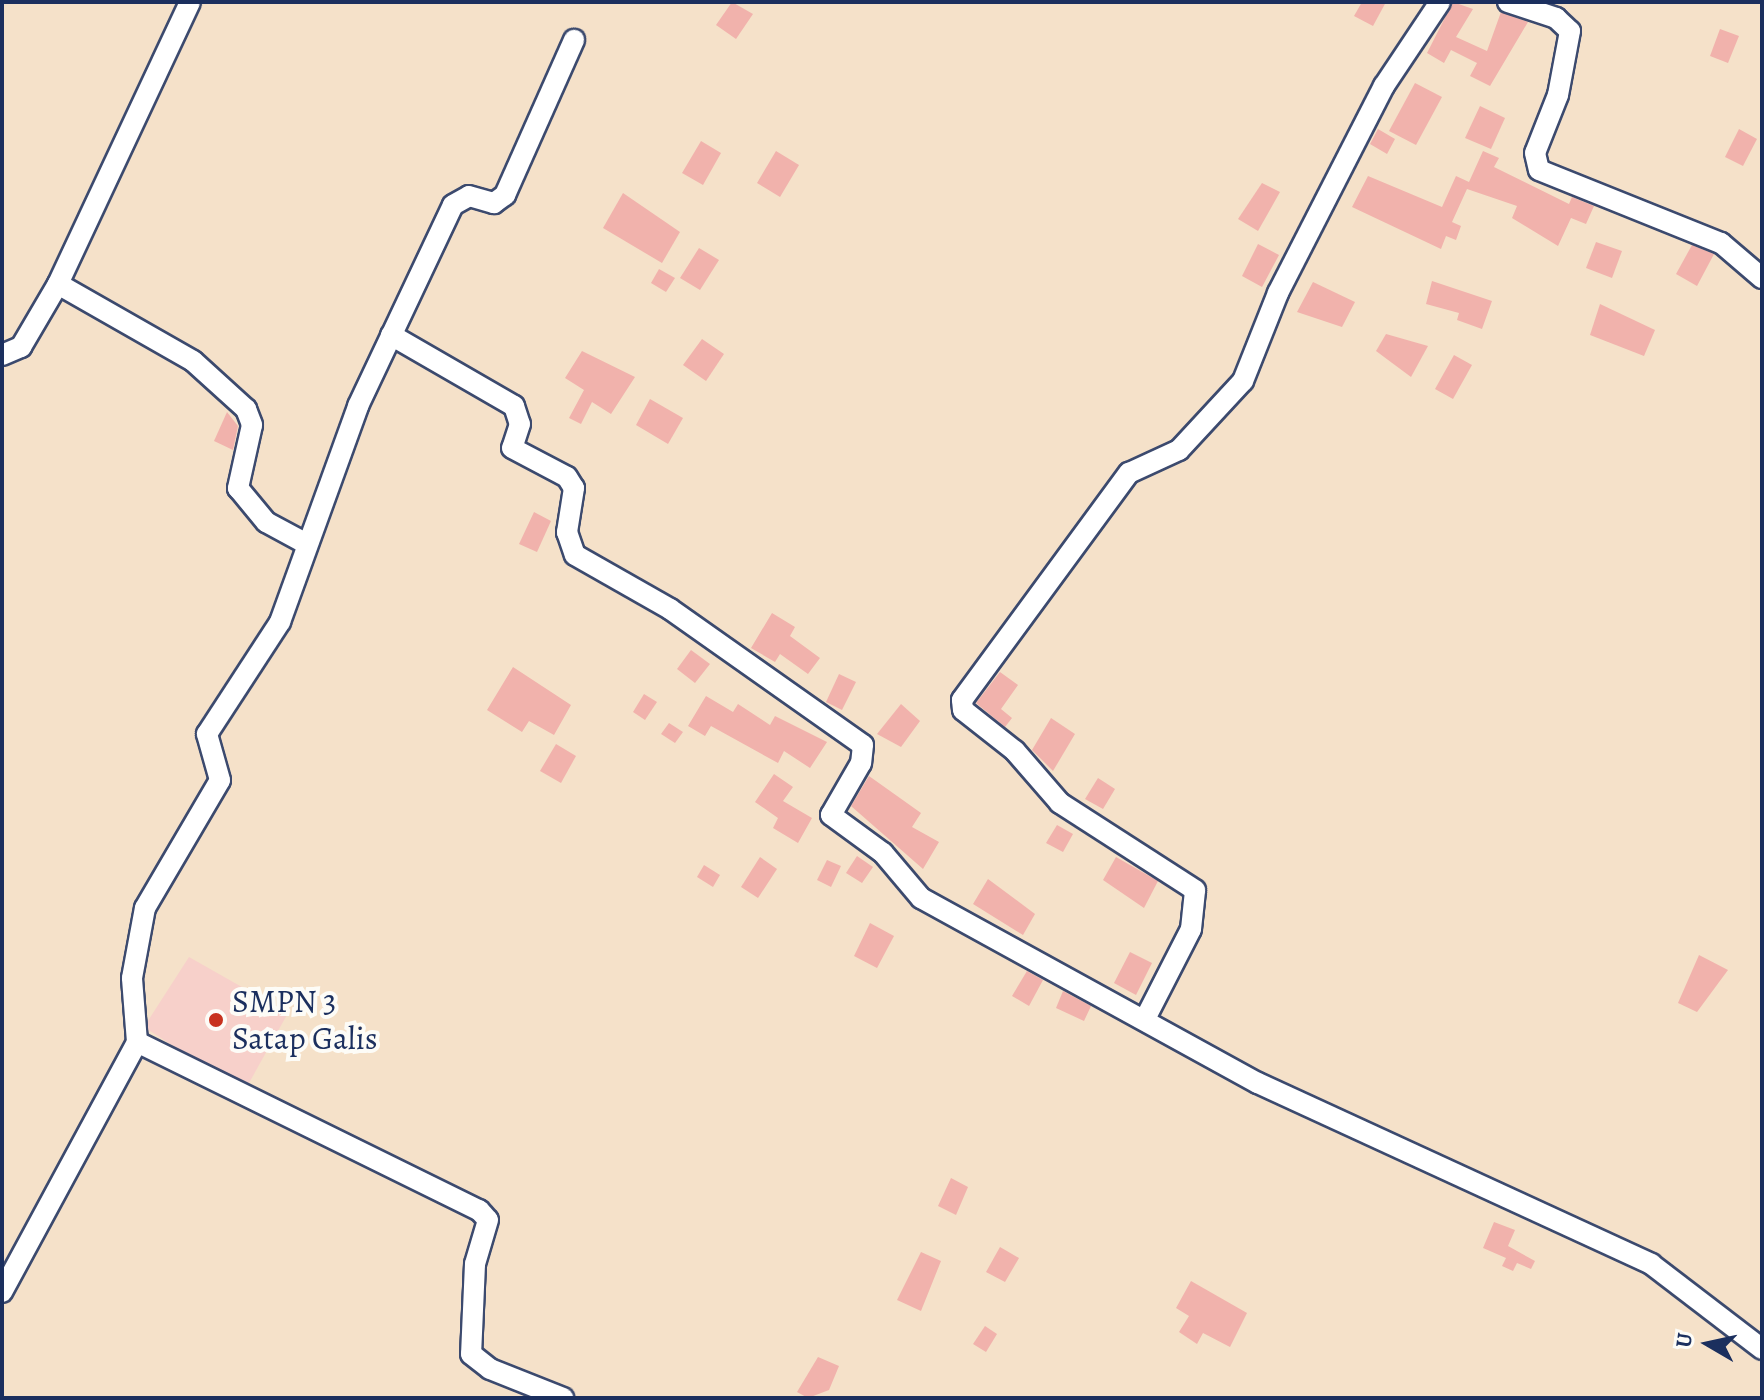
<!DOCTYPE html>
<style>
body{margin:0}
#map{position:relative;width:1764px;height:1400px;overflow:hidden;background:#f5e1c9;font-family:Alegreya,serif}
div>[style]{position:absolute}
.built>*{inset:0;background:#f7d0ca}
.building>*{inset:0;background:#f1b2ac}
.roads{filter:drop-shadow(2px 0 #3c4a6e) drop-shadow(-2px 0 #3c4a6e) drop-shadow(0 2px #3c4a6e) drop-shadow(0 -2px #3c4a6e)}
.minor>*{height:20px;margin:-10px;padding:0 10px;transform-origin:10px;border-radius:10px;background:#fff}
.dots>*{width:22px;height:22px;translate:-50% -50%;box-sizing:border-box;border:4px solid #fdfcf7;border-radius:50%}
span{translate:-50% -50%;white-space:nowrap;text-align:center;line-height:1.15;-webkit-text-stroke:8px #fdfcf7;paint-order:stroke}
.poi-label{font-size:32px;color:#1b2f5e}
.left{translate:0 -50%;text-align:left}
.frame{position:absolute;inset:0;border:4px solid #1b2f5e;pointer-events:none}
.north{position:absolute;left:1668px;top:1304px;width:80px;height:80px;-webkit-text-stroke:6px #fdfcf7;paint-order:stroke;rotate:279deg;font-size:22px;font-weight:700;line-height:32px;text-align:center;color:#1b2f5e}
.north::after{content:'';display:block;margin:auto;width:28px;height:36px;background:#1b2f5e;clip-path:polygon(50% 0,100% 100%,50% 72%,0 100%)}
</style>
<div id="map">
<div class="built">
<i style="clip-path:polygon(189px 957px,288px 1013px,244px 1092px,144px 1027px)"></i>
</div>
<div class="building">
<i style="clip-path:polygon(732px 2px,753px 14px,736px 39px,716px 25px)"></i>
<i style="clip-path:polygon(1362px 2px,1386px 2px,1373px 26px,1354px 16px)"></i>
<i style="clip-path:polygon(1453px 2px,1473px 9px,1456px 37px,1487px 51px,1501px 12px,1528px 22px,1490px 86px,1470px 76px,1477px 63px,1451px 50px,1444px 63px,1427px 53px)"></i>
<i style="clip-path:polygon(1720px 29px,1739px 36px,1728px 63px,1710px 56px)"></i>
<i style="clip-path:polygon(1415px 83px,1442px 97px,1416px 145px,1389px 131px)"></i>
<i style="clip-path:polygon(1480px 106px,1505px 118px,1491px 149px,1465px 138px)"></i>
<i style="clip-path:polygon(1378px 129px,1395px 139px,1387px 154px,1370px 144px)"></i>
<i style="clip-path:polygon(1739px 129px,1757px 139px,1743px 166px,1725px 157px)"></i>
<i style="clip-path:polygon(701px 141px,721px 153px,703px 185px,682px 173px)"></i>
<i style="clip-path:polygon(776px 151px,799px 165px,780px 197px,757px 183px)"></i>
<i style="clip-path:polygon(1483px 151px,1499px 158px,1494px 167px,1569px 204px,1572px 197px,1594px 206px,1586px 224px,1571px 218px,1558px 246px,1512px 218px,1517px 206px,1467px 189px,1452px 222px,1461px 226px,1456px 240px,1446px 236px,1441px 249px,1352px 207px,1368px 176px,1442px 207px,1456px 176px,1469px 182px)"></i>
<i style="clip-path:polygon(1262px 183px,1280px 192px,1258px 231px,1238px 219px)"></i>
<i style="clip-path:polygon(623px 193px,680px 232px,662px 263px,603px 228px)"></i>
<i style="clip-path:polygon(1596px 242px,1622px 251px,1612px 278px,1586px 268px)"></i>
<i style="clip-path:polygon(1258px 244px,1279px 255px,1262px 287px,1242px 276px)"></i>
<i style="clip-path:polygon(1692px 245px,1714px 254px,1697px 286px,1676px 274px)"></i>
<i style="clip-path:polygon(699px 248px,719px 260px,700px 290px,680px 278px)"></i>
<i style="clip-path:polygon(659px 269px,675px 278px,666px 292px,651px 283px)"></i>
<i style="clip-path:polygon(1432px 281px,1492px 301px,1482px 329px,1457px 320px,1459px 313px,1426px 304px)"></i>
<i style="clip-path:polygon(1313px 282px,1355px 302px,1342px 327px,1297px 312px)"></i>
<i style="clip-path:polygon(1600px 304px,1655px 330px,1644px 356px,1590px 335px)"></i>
<i style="clip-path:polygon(1386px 334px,1428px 346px,1411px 377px,1376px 351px)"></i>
<i style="clip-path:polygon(702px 339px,724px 354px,706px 381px,683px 365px)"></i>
<i style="clip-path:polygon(582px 351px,635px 377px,611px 414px,592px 402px,581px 424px,569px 418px,584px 390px,565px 378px)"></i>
<i style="clip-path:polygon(1454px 355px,1472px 365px,1453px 399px,1435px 389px)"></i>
<i style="clip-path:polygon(650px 399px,683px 418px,668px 444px,636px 425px)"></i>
<i style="clip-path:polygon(227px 412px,238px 426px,233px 450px,214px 441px)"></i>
<i style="clip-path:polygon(534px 512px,551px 521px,537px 552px,519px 544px)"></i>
<i style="clip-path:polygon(772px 613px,795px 627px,790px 636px,820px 658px,808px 674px,780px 654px,775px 662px,751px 648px)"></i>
<i style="clip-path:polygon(691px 650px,710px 664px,695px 683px,677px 669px)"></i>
<i style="clip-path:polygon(513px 667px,571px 705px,554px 735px,529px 721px,522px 732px,487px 710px)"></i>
<i style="clip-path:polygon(1000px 672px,1018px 685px,1001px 709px,1012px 718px,1005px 727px,976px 703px)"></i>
<i style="clip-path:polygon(839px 674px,856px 682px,842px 710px,826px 702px)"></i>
<i style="clip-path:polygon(644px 694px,657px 702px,645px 720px,633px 712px)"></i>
<i style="clip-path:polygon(706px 696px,733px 712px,738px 704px,770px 725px,775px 716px,827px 742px,810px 768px,784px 751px,778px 763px,711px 726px,705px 736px,688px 726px)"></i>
<i style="clip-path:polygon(901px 704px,920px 721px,901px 747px,877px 734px)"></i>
<i style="clip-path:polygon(1051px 718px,1075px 734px,1053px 771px,1032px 750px)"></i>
<i style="clip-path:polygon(669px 723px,683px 732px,675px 743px,661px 734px)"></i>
<i style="clip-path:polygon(556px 744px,576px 756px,561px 783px,540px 771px)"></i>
<i style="clip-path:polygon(774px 774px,793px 787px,783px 801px,812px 818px,798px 843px,773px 828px,778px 818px,755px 802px)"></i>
<i style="clip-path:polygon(869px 776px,921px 813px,912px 827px,939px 842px,923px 869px,851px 806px)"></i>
<i style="clip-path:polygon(1098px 778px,1115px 789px,1103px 809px,1085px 799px)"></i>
<i style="clip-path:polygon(1057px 825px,1073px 834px,1063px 852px,1046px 843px)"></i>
<i style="clip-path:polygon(857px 856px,873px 867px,862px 883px,846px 873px)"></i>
<i style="clip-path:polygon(760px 857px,777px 869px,758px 898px,741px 887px)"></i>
<i style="clip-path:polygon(1116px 857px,1158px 881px,1144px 908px,1103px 880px)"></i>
<i style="clip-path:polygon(827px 860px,841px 866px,831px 887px,817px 880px)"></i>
<i style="clip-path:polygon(704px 865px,720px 875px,713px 887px,697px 877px)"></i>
<i style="clip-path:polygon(988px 879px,1035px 914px,1023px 935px,973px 904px)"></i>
<i style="clip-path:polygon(870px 923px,894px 936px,877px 968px,854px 956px)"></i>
<i style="clip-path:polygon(1130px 952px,1152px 963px,1136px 995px,1114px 983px)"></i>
<i style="clip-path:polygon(1699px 955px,1728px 970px,1697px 1012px,1678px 1003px)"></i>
<i style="clip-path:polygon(1027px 971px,1043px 980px,1029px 1006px,1012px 996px)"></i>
<i style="clip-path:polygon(1063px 991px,1091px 1006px,1084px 1021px,1056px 1008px)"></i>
<i style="clip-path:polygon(951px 1178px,968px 1187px,956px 1215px,938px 1206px)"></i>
<i style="clip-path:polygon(1494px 1222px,1515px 1230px,1508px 1246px,1535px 1261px,1531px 1269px,1517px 1263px,1513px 1271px,1502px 1266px,1506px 1258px,1483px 1248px)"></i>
<i style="clip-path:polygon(1000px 1247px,1019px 1258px,1005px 1282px,986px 1272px)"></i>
<i style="clip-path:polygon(921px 1252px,941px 1261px,921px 1311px,897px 1300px)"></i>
<i style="clip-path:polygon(1191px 1281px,1247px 1313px,1230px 1347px,1203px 1333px,1197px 1344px,1179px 1332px,1189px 1316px,1176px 1308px)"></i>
<i style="clip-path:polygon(985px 1326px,997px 1334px,986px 1352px,973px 1344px)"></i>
<i style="clip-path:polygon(818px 1357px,839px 1366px,829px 1390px,808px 1398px,797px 1392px)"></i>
</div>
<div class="roads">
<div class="minor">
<i style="left:1508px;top:2px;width:51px;rotate:18.4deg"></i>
<i style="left:1556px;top:18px;width:19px;rotate:43deg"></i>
<i style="left:1570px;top:31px;width:65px;rotate:100.6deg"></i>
<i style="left:1558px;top:95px;width:62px;rotate:111.6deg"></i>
<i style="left:1535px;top:153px;width:17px;rotate:77deg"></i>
<i style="left:1539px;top:170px;width:196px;rotate:21.9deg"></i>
<i style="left:1721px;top:243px;width:54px;rotate:40.5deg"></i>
<i style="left:58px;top:284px;width:155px;rotate:29.7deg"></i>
<i style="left:193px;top:361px;width:72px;rotate:42.2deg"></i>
<i style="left:246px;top:409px;width:17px;rotate:69deg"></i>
<i style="left:252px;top:425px;width:65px;rotate:102.5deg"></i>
<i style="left:238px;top:488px;width:44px;rotate:50.5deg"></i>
<i style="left:266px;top:522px;width:44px;rotate:28.3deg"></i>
<i style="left:391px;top:335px;width:142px;rotate:30deg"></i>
<i style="left:514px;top:406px;width:19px;rotate:72deg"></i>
<i style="left:520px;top:424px;width:25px;rotate:108deg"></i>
<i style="left:512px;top:448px;width:62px;rotate:27.8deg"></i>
<i style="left:567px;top:477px;width:13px;rotate:58deg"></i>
<i style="left:574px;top:488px;width:45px;rotate:99deg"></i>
<i style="left:567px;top:532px;width:24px;rotate:71deg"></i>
<i style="left:575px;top:555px;width:109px;rotate:29.6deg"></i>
<i style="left:670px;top:609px;width:236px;rotate:35.2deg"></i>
<i style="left:863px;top:745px;width:18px;rotate:96deg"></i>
<i style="left:861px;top:763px;width:60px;rotate:120deg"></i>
<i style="left:831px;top:815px;width:64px;rotate:36.2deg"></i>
<i style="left:883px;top:853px;width:59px;rotate:49.8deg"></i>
<i style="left:921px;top:898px;width:384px;rotate:28.8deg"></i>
<i style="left:1258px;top:1083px;width:433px;rotate:24.7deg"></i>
<i style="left:1651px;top:1264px;width:140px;rotate:37.4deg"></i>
<i style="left:2px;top:355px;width:21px;rotate:-23deg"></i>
<i style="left:21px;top:347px;width:73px;rotate:-59.6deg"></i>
<i style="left:58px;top:284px;width:311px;rotate:-64.9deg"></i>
<i style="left:1145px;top:1019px;width:101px;rotate:-62.9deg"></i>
<i style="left:1191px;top:929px;width:39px;rotate:-84deg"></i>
<i style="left:1195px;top:890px;width:161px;rotate:-147.2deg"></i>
<i style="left:1060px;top:803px;width:69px;rotate:-130.9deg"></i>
<i style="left:1015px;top:751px;width:66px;rotate:-141.7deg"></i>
<i style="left:963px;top:710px;width:10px;rotate:-96deg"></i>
<i style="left:962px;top:700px;width:282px;rotate:-53.7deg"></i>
<i style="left:1129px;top:473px;width:55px;rotate:-24.7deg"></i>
<i style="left:1179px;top:450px;width:94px;rotate:-47.2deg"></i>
<i style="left:1243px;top:381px;width:95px;rotate:-68.3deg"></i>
<i style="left:1278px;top:293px;width:233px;rotate:-62.9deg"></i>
<i style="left:1384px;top:86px;width:101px;rotate:-56.3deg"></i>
<i style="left:137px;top:1042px;width:381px;rotate:26.2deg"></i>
<i style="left:479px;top:1210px;width:13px;rotate:48deg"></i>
<i style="left:488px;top:1220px;width:46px;rotate:106.5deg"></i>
<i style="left:475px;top:1264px;width:90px;rotate:92.5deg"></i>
<i style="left:471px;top:1354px;width:24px;rotate:38deg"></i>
<i style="left:490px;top:1369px;width:79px;rotate:21.7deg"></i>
<i style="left:2px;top:1292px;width:284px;rotate:-61.6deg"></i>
<i style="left:137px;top:1042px;width:64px;rotate:-94.5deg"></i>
<i style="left:132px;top:978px;width:71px;rotate:-79.5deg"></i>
<i style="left:145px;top:908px;width:148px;rotate:-59.6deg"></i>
<i style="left:220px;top:780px;width:48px;rotate:-105.8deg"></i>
<i style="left:207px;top:734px;width:134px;rotate:-56.9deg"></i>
<i style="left:280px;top:622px;width:230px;rotate:-70.1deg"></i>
<i style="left:358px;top:406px;width:222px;rotate:-64.7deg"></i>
<i style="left:453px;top:205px;width:18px;rotate:-29deg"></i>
<i style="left:469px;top:196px;width:26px;rotate:16deg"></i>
<i style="left:494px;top:203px;width:14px;rotate:-36deg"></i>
<i style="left:505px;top:195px;width:170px;rotate:-66deg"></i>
</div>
</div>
<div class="dots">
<i style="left:216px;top:1020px;background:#c8321e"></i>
</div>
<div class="poi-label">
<span class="left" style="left:232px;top:1020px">SMPN 3<br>Satap Galis</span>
</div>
<div class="frame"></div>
<div class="north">U</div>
</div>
